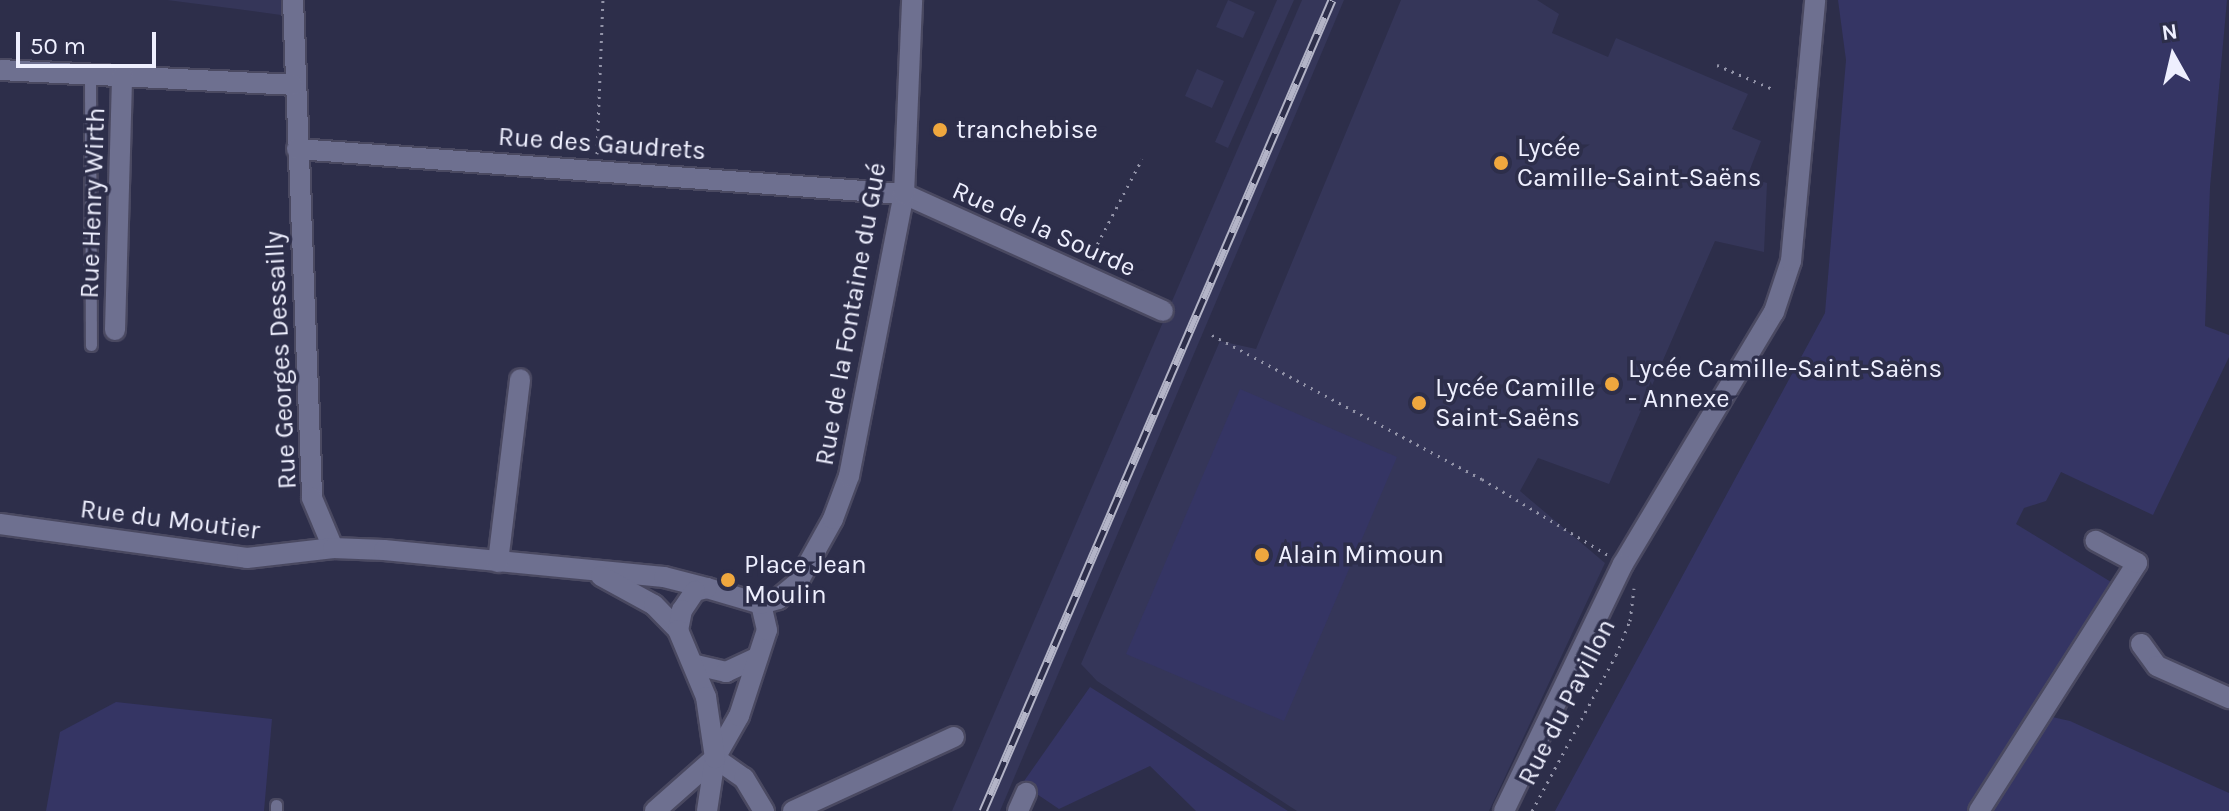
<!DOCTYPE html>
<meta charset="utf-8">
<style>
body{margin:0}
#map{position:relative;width:2229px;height:811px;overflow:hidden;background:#2d2e4a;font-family:Karla,sans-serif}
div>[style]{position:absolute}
.built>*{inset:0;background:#353659}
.green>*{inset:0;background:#353564}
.path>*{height:3px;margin-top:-1.5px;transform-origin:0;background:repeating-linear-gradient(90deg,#9293a8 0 2px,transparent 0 8px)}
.roads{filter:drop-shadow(2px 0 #4a4961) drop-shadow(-2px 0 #4a4961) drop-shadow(0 2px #4a4961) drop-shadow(0 -2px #4a4961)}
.service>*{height:11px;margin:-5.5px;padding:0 5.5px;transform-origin:5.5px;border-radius:5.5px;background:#6e7090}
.minor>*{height:20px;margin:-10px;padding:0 10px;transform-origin:10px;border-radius:10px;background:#6e7090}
.secondary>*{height:20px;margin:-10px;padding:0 10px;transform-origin:10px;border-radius:10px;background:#6e7090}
.rail>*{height:9px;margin-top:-4.5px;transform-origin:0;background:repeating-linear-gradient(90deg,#2d2e4a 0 18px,#b3b4c7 0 36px);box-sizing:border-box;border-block:2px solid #b3b4c7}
.dots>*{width:22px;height:22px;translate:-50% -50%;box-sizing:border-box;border:4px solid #2d2e4a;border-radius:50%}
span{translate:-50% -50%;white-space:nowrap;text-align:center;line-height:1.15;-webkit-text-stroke:7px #2d2e4a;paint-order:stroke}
.poi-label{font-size:26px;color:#eeeffe}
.left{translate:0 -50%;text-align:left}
.street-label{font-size:26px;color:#eeeffe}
.north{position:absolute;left:2133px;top:16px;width:80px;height:80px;-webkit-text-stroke:6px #2d2e4a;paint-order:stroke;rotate:352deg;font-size:22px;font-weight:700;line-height:32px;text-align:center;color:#eeeffe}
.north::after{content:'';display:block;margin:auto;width:28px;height:36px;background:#eeeffe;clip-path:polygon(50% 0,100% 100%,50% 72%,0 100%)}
.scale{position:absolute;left:16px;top:32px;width:140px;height:36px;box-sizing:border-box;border:4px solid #eeeffe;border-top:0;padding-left:10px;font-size:24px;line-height:28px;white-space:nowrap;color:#eeeffe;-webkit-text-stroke:6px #2d2e4a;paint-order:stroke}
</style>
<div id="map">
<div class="built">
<i style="clip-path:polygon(167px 0,281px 0,281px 15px,237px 9px)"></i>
<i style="clip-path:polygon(1228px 0,1255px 12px,1243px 38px,1216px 27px)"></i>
<i style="clip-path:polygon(1277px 0,1294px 0,1228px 148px,1215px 142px)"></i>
<i style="clip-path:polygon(1302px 0,1344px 0,1000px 811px,952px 811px)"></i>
<i style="clip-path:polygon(1401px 0,1537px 0,1559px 14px,1552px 33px,1608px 57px,1616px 38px,1748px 94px,1732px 129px,1761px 141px,1747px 177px,1767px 183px,1764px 252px,1715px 241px,1609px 484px,1538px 458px,1520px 491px,1605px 563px,1489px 811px,1297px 811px,1097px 681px,1081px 664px,1220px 341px,1256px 349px)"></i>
<i style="clip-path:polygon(1197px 69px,1224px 81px,1212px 108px,1185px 96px)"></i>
</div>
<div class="green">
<i style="clip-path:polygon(1838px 0,2227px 0,2210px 187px,2205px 326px,2229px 335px,2229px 357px,2153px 515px,2061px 472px,2046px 501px,2024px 508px,2016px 524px,2116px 585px,2039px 714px,2070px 721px,2229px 793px,2229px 811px,1555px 811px,1825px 313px,1846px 60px)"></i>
<i style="clip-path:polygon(1240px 389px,1397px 457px,1284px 721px,1126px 654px)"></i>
<i style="clip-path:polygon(1090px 687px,1288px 811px,1196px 811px,1150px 766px,1059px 809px,1022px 784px)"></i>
<i style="clip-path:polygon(116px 702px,272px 719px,264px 811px,46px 811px,60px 732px)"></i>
</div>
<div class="path">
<i style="left:1717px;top:65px;width:61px;rotate:23.2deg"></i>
<i style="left:597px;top:154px;width:154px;rotate:-87.8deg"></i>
<i style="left:1090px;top:258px;width:112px;rotate:-62.3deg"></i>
<i style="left:1212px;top:335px;width:306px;rotate:28.1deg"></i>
<i style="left:1482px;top:479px;width:147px;rotate:31.1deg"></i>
<i style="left:1532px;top:811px;width:177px;rotate:-61.7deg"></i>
<i style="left:1616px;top:655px;width:37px;rotate:-68deg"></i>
<i style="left:1630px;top:621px;width:33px;rotate:-83deg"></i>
</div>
<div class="roads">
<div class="service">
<i style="left:90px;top:75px;width:270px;rotate:89.8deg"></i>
<i style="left:276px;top:811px;width:6px;rotate:-90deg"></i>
</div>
<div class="minor">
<i style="left:293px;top:0;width:498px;rotate:87.8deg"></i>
<i style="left:312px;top:498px;width:54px;rotate:67.2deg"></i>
<i style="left:0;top:70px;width:293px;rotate:2.9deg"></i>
<i style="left:297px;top:149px;width:609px;rotate:4.24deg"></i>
<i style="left:904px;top:194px;width:284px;rotate:24.3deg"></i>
<i style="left:115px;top:330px;width:254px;rotate:-88.4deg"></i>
<i style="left:0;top:524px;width:249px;rotate:7.8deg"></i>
<i style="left:247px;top:558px;width:87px;rotate:-6.6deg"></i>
<i style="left:333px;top:548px;width:51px;rotate:2.2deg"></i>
<i style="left:384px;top:550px;width:281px;rotate:5.5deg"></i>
<i style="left:664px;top:577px;width:44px;rotate:14.3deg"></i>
<i style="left:498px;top:562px;width:184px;rotate:-83.1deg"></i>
<i style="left:1623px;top:564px;width:294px;rotate:-59.1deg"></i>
<i style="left:1774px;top:312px;width:54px;rotate:-71.6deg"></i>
<i style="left:1791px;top:261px;width:262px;rotate:-84.7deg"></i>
<i style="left:601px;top:576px;width:60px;rotate:28.7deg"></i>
<i style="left:654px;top:605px;width:35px;rotate:46deg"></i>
<i style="left:761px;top:604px;width:18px;rotate:-16deg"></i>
<i style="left:778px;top:599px;width:26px;rotate:-40deg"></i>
<i style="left:798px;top:582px;width:72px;rotate:-60.9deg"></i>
<i style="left:833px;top:519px;width:46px;rotate:-69.6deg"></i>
<i style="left:849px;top:476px;width:287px;rotate:-79deg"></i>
<i style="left:904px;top:194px;width:194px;rotate:-87.6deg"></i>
<i style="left:2141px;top:644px;width:27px;rotate:54deg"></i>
<i style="left:2157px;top:666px;width:79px;rotate:24deg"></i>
<i style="left:696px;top:665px;width:31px;rotate:13deg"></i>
<i style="left:726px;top:672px;width:35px;rotate:-25deg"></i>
<i style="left:715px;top:758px;width:35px;rotate:35deg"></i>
<i style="left:744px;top:778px;width:39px;rotate:59deg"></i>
<i style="left:655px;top:811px;width:80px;rotate:-41.5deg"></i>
<i style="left:707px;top:811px;width:54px;rotate:-81.4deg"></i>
<i style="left:715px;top:758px;width:48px;rotate:-60.3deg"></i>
<i style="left:739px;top:716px;width:90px;rotate:-72deg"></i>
<i style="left:767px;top:630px;width:27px;rotate:-103deg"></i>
<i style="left:761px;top:604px;width:56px;rotate:-163.5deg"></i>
<i style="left:707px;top:588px;width:12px;rotate:166deg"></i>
<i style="left:695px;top:591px;width:23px;rotate:124deg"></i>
<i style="left:682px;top:610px;width:20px;rotate:101deg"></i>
<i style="left:678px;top:630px;width:73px;rotate:67.3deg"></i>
<i style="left:706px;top:697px;width:62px;rotate:81.6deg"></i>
<i style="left:793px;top:811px;width:177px;rotate:-24.7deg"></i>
<i style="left:1018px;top:811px;width:20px;rotate:-66deg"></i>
<i style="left:1979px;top:811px;width:294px;rotate:-57.5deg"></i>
<i style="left:2137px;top:563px;width:47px;rotate:-151.8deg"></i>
</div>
<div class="secondary">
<i style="left:1504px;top:811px;width:274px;rotate:-64.3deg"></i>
</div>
</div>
<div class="rail">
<i style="left:983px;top:811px;width:883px;rotate:-66.72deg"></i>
</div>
<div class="dots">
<i style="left:940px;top:130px;background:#efa73e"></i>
<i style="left:1501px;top:163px;background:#efa73e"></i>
<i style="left:1612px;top:384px;background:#efa73e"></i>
<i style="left:1419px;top:403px;background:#efa73e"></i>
<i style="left:1262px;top:555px;background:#efa73e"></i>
<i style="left:728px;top:580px;background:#efa73e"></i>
</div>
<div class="poi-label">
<span class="left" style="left:956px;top:130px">tranchebise</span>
<span class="left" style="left:1517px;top:163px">Lycée<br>Camille-Saint-Saëns</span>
<span class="left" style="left:1628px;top:384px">Lycée Camille-Saint-Saëns<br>- Annexe</span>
<span class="left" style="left:1435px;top:403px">Lycée Camille<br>Saint-Saëns</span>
<span class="left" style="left:1278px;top:555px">Alain Mimoun</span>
<span class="left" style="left:744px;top:580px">Place Jean<br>Moulin</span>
</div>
<div class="street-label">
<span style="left:602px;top:144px;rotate:4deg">Rue des Gaudrets</span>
<span style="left:93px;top:203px;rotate:-88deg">Rue Henry Wirth</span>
<span style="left:1044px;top:229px;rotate:24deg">Rue de la Sourde</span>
<span style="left:851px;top:314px;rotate:-80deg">Rue de la Fontaine du Gué</span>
<span style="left:281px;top:360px;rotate:-93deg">Rue Georges Dessailly</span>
<span style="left:170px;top:520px;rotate:7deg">Rue du Moutier</span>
<span style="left:1567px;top:702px;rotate:-63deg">Rue du Pavillon</span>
</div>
<div class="north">N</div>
<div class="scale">50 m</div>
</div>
